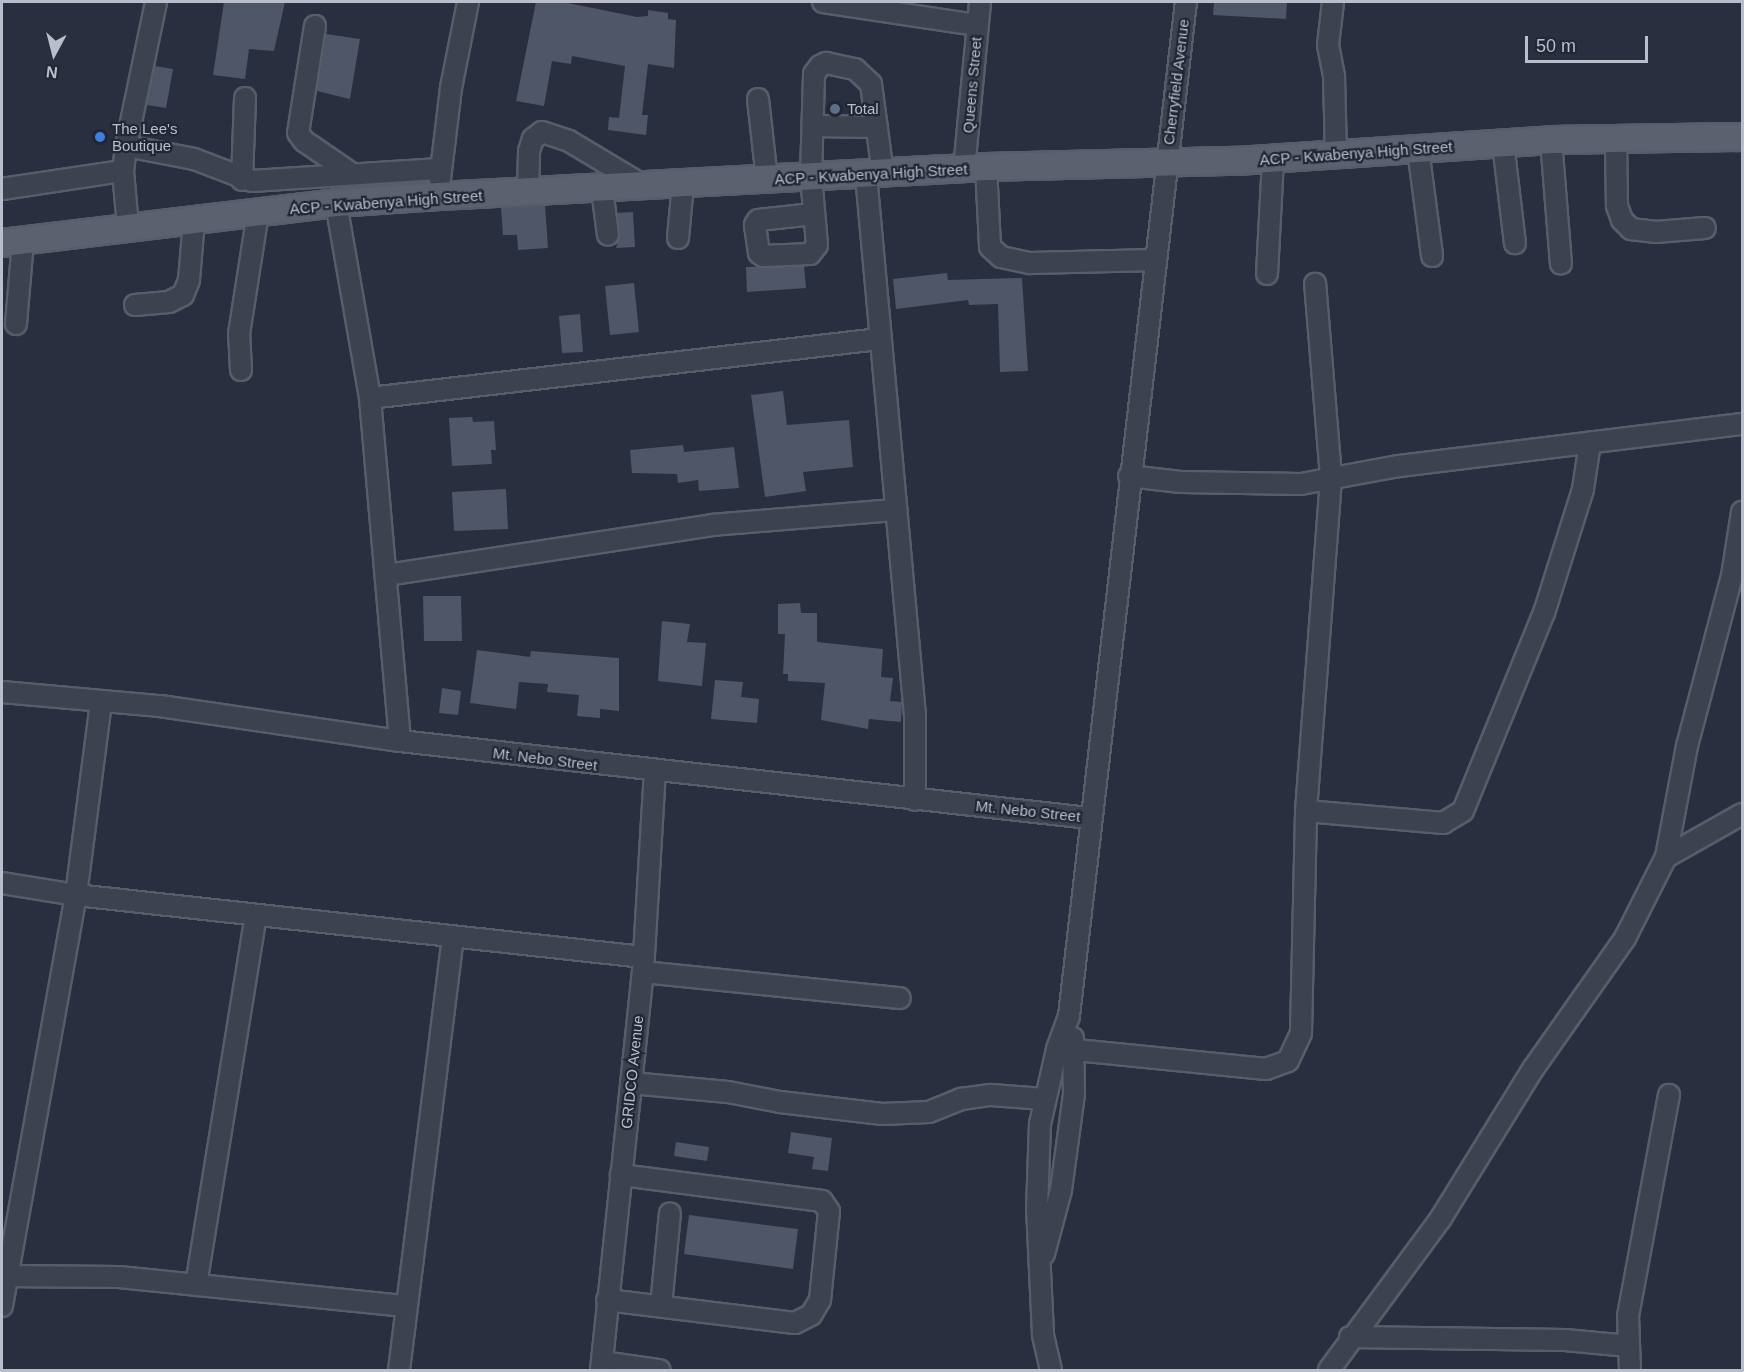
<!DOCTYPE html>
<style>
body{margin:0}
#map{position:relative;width:1744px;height:1372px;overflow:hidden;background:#292f3f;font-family:Arial,sans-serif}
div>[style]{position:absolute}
.building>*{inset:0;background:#4f5668}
.roads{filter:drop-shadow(2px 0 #585d6a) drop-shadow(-2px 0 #585d6a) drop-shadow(0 2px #585d6a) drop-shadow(0 -2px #585d6a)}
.minor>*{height:20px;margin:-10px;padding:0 10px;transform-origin:10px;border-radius:10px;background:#3d424f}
.major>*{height:26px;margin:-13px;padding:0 13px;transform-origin:13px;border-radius:13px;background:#5b616f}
.dots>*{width:16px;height:16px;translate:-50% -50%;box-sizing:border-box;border:3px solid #212734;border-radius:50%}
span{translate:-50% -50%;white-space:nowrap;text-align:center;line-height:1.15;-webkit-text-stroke:4.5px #212734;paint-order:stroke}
.street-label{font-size:15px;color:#b9beca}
.poi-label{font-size:15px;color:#b9beca}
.left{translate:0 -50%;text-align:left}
.frame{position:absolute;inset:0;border:3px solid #b9beca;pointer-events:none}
.north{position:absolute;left:24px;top:24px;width:60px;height:60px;-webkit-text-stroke:4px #212734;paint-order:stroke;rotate:187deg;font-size:16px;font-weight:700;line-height:24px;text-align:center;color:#b9beca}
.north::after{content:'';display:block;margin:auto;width:21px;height:27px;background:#b9beca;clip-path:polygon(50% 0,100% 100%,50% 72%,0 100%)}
.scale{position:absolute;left:1525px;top:36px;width:123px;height:27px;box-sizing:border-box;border:3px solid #b9beca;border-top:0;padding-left:8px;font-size:18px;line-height:21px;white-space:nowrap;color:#b9beca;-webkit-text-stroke:4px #212734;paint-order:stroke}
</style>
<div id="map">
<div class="building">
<i style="clip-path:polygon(224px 2px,285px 2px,274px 51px,249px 49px,245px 79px,213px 75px)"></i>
<i style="clip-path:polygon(536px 2px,563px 2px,637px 17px,648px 16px,648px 10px,668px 13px,668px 19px,676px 20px,674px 68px,648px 64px,642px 115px,648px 115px,646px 135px,608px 130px,609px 117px,619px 118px,625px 66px,572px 56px,571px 64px,552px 61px,544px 106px,516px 101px)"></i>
<i style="clip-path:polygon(1214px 2px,1287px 2px,1286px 19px,1213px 15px)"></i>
<i style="clip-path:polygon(326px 34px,360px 39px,350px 99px,317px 91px)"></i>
<i style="clip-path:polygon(155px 66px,173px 69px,166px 108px,147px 105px)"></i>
<i style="clip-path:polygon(545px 205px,548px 248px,518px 250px,517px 235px,503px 235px,501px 208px)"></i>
<i style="clip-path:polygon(633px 212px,635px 247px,616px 248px,620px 234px,617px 213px)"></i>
<i style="clip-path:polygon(804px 266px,806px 288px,747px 292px,746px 267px)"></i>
<i style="clip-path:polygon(947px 273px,948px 280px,1022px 278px,1028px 371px,1000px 372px,998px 304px,969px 305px,968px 300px,896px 309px,893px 279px)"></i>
<i style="clip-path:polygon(634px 283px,639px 332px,610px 335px,605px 286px)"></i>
<i style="clip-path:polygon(580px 314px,583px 352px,562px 353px,559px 316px)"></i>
<i style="clip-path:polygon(783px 391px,787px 425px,849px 420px,853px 467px,803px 472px,806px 491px,765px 497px,751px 395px)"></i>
<i style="clip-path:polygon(472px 417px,473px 422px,494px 421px,496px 450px,491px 450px,492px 464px,452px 466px,449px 418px)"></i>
<i style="clip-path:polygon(683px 445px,684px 452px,734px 447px,739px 488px,699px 491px,698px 480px,678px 483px,677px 474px,632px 473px,630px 450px)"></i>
<i style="clip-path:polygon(506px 489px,508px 529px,454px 531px,452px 492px)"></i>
<i style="clip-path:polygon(423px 596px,461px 596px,462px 641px,424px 641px)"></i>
<i style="clip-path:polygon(800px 603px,801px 613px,817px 613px,817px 642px,883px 649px,881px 677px,893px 678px,890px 701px,902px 702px,901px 722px,869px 719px,868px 729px,821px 720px,825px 683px,788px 681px,788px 674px,783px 674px,785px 634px,778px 634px,778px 604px)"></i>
<i style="clip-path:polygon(662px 621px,690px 624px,687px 642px,706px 643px,702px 686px,658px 681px)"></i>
<i style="clip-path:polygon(477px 650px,530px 657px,531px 651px,619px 658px,619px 711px,600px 709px,600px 718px,577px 716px,579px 695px,547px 692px,548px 684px,519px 682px,516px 709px,470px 703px)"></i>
<i style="clip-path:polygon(715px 680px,743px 682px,741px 697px,759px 699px,757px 723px,711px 719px)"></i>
<i style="clip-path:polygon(442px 688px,461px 691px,458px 715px,439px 713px)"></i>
<i style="clip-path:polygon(791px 1132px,832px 1138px,828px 1171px,812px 1169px,814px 1157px,788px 1153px)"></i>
<i style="clip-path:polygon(676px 1142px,709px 1147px,707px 1161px,674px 1156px)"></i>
<i style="clip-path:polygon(689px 1215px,798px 1229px,793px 1269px,684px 1254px)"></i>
</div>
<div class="roads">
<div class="minor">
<i style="left:823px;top:2px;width:156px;rotate:8.5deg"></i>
<i style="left:1333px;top:2px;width:43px;rotate:96.6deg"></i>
<i style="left:1328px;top:45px;width:33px;rotate:79deg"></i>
<i style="left:1334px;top:77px;width:78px;rotate:88.5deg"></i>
<i style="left:315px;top:26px;width:108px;rotate:99deg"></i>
<i style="left:298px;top:133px;width:10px;rotate:53deg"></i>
<i style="left:304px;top:141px;width:58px;rotate:34.5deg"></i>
<i style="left:758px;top:99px;width:81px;rotate:83.6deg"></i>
<i style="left:813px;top:126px;width:64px;rotate:0.9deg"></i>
<i style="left:1616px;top:138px;width:68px;rotate:89.2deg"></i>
<i style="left:1617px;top:206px;width:15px;rotate:70deg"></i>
<i style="left:1622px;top:220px;width:13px;rotate:45deg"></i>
<i style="left:1631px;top:229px;width:25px;rotate:7deg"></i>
<i style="left:1656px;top:232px;width:49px;rotate:-4.7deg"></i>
<i style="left:1551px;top:140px;width:124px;rotate:85.4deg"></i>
<i style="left:1503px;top:143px;width:101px;rotate:83.2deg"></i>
<i style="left:126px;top:146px;width:69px;rotate:10.8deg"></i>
<i style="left:194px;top:159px;width:62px;rotate:20.8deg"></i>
<i style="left:252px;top:181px;width:188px;rotate:-3.7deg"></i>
<i style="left:1418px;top:149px;width:108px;rotate:82.5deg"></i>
<i style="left:986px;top:167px;width:80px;rotate:87.1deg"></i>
<i style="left:990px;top:247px;width:15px;rotate:42deg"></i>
<i style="left:1001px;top:257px;width:30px;rotate:12deg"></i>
<i style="left:1030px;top:263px;width:125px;rotate:-1.4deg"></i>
<i style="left:964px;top:169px;width:168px;rotate:-84.5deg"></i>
<i style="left:866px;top:175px;width:542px;rotate:84.82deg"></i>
<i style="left:915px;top:715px;width:85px;rotate:90deg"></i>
<i style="left:440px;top:179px;width:92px;rotate:-83.1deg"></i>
<i style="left:451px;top:88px;width:88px;rotate:-78.8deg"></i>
<i style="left:242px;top:180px;width:82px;rotate:-87.9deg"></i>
<i style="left:2px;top:189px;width:122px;rotate:-8.5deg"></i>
<i style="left:602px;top:189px;width:46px;rotate:82.6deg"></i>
<i style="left:528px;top:193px;width:42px;rotate:-88.6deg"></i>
<i style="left:529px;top:151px;width:13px;rotate:-72deg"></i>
<i style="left:533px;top:139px;width:11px;rotate:-38deg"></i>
<i style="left:542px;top:132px;width:28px;rotate:18deg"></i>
<i style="left:569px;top:141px;width:90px;rotate:30.9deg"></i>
<i style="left:336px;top:203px;width:198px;rotate:80.1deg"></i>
<i style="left:370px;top:398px;width:344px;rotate:85deg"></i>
<i style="left:813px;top:214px;width:55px;rotate:173.8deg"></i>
<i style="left:758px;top:220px;width:6px;rotate:121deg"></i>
<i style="left:755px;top:225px;width:28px;rotate:82deg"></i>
<i style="left:759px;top:253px;width:5px;rotate:37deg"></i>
<i style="left:763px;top:256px;width:47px;rotate:-2.4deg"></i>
<i style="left:810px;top:254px;width:11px;rotate:-52deg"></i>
<i style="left:817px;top:245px;width:69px;rotate:-95deg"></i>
<i style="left:811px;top:176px;width:102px;rotate:-88.3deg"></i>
<i style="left:814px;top:74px;width:10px;rotate:-53deg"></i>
<i style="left:820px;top:66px;width:7px;rotate:-27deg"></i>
<i style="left:826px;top:63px;width:30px;rotate:12deg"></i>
<i style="left:855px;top:69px;width:22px;rotate:43deg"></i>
<i style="left:871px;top:84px;width:91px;rotate:82.4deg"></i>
<i style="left:128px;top:227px;width:56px;rotate:-95.1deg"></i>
<i style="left:123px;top:171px;width:25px;rotate:-83deg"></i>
<i style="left:126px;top:146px;width:147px;rotate:-78.2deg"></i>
<i style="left:678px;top:238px;width:54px;rotate:-84.7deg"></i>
<i style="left:1267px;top:274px;width:116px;rotate:-87deg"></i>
<i style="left:135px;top:305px;width:34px;rotate:-5deg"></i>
<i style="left:169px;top:302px;width:16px;rotate:-27deg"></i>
<i style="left:183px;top:295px;width:16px;rotate:-68deg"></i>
<i style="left:189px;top:280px;width:60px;rotate:-85.2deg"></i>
<i style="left:16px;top:324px;width:83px;rotate:-85.2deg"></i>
<i style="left:241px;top:370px;width:36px;rotate:-93deg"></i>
<i style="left:239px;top:334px;width:123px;rotate:-81.1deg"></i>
<i style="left:370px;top:398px;width:512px;rotate:-6.61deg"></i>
<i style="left:1129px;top:476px;width:52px;rotate:6.6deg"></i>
<i style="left:1181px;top:482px;width:120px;rotate:1deg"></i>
<i style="left:1301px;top:484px;width:100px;rotate:-10.4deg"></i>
<i style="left:1399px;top:466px;width:346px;rotate:-7deg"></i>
<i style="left:386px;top:575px;width:330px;rotate:-8.7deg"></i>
<i style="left:712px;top:525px;width:185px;rotate:-4.7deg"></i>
<i style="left:2px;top:692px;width:159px;rotate:5.1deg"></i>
<i style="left:160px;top:706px;width:243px;rotate:8.3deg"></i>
<i style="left:400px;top:741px;width:693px;rotate:6.38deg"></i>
<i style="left:1306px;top:811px;width:138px;rotate:5deg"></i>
<i style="left:1443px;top:823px;width:23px;rotate:-31deg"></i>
<i style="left:1463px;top:811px;width:214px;rotate:-67.8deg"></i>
<i style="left:1544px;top:613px;width:130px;rotate:-72.5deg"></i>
<i style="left:1583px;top:489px;width:47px;rotate:-81.3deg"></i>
<i style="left:1666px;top:857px;width:87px;rotate:-29.5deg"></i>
<i style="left:2px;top:883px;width:75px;rotate:9.2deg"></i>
<i style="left:76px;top:895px;width:570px;rotate:6.24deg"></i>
<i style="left:643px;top:972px;width:258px;rotate:5.8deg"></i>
<i style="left:1076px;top:1050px;width:191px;rotate:5.7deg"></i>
<i style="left:1266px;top:1069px;width:23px;rotate:-20deg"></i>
<i style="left:1288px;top:1061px;width:31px;rotate:-65deg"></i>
<i style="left:1301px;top:1033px;width:222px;rotate:-88.7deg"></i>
<i style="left:1306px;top:811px;width:335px;rotate:-85.7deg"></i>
<i style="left:1331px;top:477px;width:194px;rotate:-94.7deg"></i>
<i style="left:631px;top:1083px;width:97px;rotate:5.3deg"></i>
<i style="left:728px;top:1092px;width:53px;rotate:10.9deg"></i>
<i style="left:780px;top:1102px;width:103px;rotate:6.7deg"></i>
<i style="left:882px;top:1114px;width:47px;rotate:-2.4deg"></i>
<i style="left:929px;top:1112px;width:35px;rotate:-22deg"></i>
<i style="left:961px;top:1099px;width:30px;rotate:-8deg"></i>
<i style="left:991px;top:1095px;width:53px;rotate:4.3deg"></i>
<i style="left:1044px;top:1254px;width:66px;rotate:-75.1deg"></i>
<i style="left:1061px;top:1190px;width:97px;rotate:-82.3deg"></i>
<i style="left:1074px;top:1094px;width:56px;rotate:-91deg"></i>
<i style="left:2px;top:1276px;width:117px;rotate:0.5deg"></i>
<i style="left:119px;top:1277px;width:288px;rotate:5.8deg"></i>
<i style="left:196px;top:1285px;width:374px;rotate:-80.8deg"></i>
<i style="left:607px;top:1300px;width:189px;rotate:7deg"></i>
<i style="left:795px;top:1323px;width:18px;rotate:-27deg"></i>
<i style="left:811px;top:1315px;width:17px;rotate:-59deg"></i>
<i style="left:820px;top:1300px;width:89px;rotate:-84.2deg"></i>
<i style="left:829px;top:1211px;width:12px;rotate:-125deg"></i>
<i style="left:822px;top:1201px;width:203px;rotate:-172.6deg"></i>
<i style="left:2px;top:1306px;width:418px;rotate:-79.8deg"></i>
<i style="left:76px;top:895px;width:195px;rotate:-82.6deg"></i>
<i style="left:661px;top:1306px;width:93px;rotate:-84.5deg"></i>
<i style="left:1350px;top:1337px;width:215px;rotate:0.8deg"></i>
<i style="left:1565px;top:1340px;width:64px;rotate:5.4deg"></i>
<i style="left:602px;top:1362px;width:58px;rotate:8deg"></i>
<i style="left:399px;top:1370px;width:434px;rotate:-82.9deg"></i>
<i style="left:601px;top:1370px;width:400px;rotate:-84deg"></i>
<i style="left:643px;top:972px;width:200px;rotate:-86.6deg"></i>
<i style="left:1051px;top:1370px;width:37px;rotate:-103deg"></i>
<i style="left:1043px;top:1334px;width:125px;rotate:-92.7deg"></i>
<i style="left:1037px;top:1209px;width:85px;rotate:-88deg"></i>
<i style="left:1040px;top:1124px;width:77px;rotate:-77.2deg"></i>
<i style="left:1057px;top:1049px;width:35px;rotate:-70deg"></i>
<i style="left:1069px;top:1016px;width:1021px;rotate:-83.42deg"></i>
<i style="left:1329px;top:1370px;width:189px;rotate:-53.6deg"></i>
<i style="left:1441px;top:1218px;width:175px;rotate:-58.3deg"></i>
<i style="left:1533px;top:1069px;width:160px;rotate:-54.9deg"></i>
<i style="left:1625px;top:938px;width:91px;rotate:-63.2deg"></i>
<i style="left:1666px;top:857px;width:113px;rotate:-79.3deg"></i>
<i style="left:1687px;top:746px;width:176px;rotate:-75.2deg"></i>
<i style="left:1732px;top:576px;width:65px;rotate:-81.1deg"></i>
<i style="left:1630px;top:1370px;width:54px;rotate:-92.1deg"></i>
<i style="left:1628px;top:1316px;width:225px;rotate:-79.5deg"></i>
</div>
<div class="major">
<i style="left:2px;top:243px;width:336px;rotate:-6.8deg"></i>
<i style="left:336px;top:203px;width:103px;rotate:-3.9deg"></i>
<i style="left:439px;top:196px;width:548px;rotate:-3.03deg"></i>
<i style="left:986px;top:167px;width:251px;rotate:-1.4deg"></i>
<i style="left:1237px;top:161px;width:315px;rotate:-3.8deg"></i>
<i style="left:1551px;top:140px;width:191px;rotate:-0.9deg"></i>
</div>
</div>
<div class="dots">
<i style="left:835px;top:109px;background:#5c6f8a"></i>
<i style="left:100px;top:137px;background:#3f7fe0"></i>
</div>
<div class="street-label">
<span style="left:1176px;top:82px;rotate:-83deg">Cherryfield Avenue</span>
<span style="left:972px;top:85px;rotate:-85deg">Queens Street</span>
<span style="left:1356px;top:153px;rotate:-4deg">ACP - Kwabenya High Street</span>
<span style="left:871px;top:174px;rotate:-3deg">ACP - Kwabenya High Street</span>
<span style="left:386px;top:202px;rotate:-4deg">ACP - Kwabenya High Street</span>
<span style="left:545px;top:759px;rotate:7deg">Mt. Nebo Street</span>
<span style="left:1028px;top:811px;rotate:6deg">Mt. Nebo Street</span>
<span style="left:632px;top:1072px;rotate:-84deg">GRIDCO Avenue</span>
</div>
<div class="poi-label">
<span class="left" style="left:847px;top:109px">Total</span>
<span class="left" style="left:112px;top:137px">The Lee's<br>Boutique</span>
</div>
<div class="frame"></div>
<div class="north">N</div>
<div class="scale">50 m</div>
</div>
